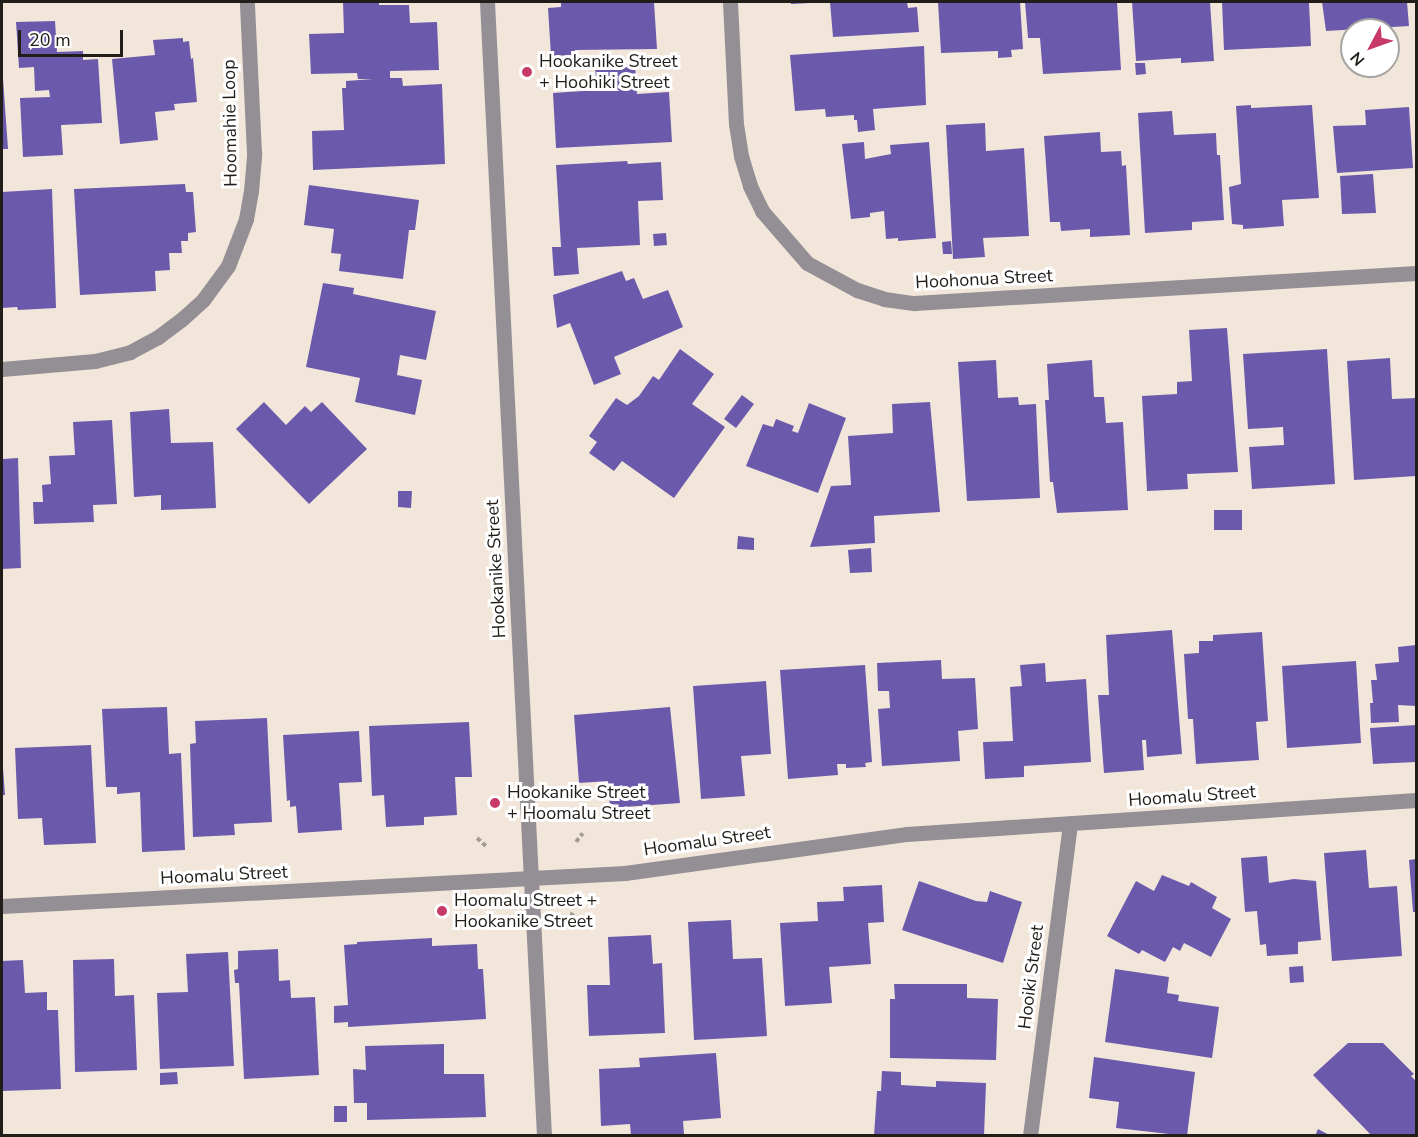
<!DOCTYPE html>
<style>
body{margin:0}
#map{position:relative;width:1418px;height:1137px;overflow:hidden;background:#f2e6db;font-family:"Nunito Sans",sans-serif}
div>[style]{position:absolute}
.building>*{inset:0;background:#6b5aab}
.path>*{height:4px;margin-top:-2px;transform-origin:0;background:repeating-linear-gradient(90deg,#a59c94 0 4.5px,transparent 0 7.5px)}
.minor>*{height:15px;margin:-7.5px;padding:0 7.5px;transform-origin:7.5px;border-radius:7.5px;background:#948f94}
.tertiary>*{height:15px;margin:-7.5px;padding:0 7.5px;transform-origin:7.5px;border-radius:7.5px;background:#948f94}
.dots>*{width:16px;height:16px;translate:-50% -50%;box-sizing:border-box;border:3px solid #fff;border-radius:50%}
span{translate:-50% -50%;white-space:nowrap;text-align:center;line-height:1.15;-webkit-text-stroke:6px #fff;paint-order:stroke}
.poi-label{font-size:18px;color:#211d19}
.left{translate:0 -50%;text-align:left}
.street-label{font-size:18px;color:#211d19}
.frame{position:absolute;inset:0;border:3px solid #211d19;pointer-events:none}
.north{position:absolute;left:1340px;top:18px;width:60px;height:60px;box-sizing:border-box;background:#fff;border:2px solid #a6a5a3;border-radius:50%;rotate:229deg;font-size:16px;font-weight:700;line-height:24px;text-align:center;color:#211d19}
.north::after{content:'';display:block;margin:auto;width:21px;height:27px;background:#c73a67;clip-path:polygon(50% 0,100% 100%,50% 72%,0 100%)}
.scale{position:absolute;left:18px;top:30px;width:105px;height:27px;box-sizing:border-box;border:3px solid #211d19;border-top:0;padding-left:8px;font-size:18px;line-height:21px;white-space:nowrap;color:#211d19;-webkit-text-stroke:4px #fff;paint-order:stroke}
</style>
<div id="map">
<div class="building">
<i style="clip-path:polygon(343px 2px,379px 2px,379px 5px,409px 5px,410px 23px,437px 22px,439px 70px,390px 71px,390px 78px,402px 78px,403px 86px,442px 84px,445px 164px,313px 170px,312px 131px,344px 130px,342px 88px,346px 88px,346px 81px,373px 79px,358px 79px,357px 73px,311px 74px,309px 34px,344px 33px)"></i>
<i style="clip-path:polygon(561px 2px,654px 2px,657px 49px,575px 50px,575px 55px,551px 56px,548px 8px,561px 7px)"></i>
<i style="clip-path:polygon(791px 2px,810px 2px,810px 3px,791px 4px)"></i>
<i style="clip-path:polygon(830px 2px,907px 2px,908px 8px,917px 7px,919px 32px,833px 37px)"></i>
<i style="clip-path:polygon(938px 2px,1020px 2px,1023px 49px,1011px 50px,1012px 57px,998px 58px,998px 51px,941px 53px)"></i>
<i style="clip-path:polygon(1025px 2px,1117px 2px,1121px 70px,1043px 74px,1040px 38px,1028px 38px)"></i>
<i style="clip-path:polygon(1132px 2px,1210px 2px,1214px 61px,1181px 63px,1181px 58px,1136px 61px)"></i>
<i style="clip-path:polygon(1222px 2px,1309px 2px,1311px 46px,1224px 50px)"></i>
<i style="clip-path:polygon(1322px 2px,1407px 2px,1409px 26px,1326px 31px)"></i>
<i style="clip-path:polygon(55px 21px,57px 52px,83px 51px,83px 60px,98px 59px,102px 123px,61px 125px,63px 155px,23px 157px,20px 98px,50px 97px,49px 90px,35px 91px,34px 67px,19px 68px,16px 22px)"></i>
<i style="clip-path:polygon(183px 38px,183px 42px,189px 41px,191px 59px,193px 58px,197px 102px,174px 104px,175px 110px,155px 112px,158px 140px,120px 144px,112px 59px,155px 55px,153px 40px)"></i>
<i style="clip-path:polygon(924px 46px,926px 105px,873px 109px,875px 130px,858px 132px,857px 120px,854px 120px,854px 115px,826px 117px,825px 109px,795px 111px,790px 55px)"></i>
<i style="clip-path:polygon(1135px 63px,1145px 63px,1146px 74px,1136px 75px)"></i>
<i style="clip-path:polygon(635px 64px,637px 94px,669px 92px,672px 142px,556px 148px,553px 93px,597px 90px,595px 66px)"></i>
<i style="clip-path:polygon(2px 65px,8px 149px,2px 149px)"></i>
<i style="clip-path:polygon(1251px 105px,1251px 108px,1312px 105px,1319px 198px,1282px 200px,1284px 226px,1243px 229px,1243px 225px,1232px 224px,1229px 187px,1241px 184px,1236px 106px)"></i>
<i style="clip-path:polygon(1409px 107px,1413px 168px,1337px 173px,1333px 126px,1366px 125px,1365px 110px)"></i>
<i style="clip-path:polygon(1172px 111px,1174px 135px,1216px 133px,1217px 155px,1220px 155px,1224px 220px,1192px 222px,1192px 230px,1145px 233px,1138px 113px)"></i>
<i style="clip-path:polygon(985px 123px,986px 151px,1024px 148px,1029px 236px,983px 238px,985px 257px,953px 259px,946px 125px)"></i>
<i style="clip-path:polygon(1100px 132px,1101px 152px,1121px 151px,1122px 166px,1126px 165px,1130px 235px,1090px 237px,1090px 229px,1061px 231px,1060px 222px,1050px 222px,1044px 136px)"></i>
<i style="clip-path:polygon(864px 142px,865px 159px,891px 154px,890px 145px,929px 142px,936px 238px,898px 241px,898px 238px,886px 239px,884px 211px,870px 213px,870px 217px,851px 219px,842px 144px)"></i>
<i style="clip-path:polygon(627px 161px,628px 164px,661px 162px,663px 200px,638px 201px,640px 245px,577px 248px,579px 274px,554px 276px,552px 247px,561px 247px,556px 165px)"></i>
<i style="clip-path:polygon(1373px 174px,1376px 213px,1342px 214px,1340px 176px)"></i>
<i style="clip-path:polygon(185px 184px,186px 192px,193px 192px,196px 232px,188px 233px,188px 241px,181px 241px,182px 253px,169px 253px,170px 270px,155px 271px,156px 291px,80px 295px,74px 189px)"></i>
<i style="clip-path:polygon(309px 185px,419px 200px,415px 230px,409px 230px,403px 279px,339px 271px,341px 254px,331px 253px,334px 229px,304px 225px)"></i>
<i style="clip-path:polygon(52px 189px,56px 308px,18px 310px,17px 307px,2px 308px,2px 192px)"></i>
<i style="clip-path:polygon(666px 233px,667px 245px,654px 246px,653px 234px)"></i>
<i style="clip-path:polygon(951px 241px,952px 254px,943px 254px,942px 242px)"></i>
<i style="clip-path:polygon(622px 271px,626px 281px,634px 278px,643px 299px,668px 290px,683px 327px,614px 357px,621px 374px,594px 385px,570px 323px,557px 328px,553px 295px)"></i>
<i style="clip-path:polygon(323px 283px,354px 288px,353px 294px,436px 311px,426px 360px,400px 355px,397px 375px,422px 380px,415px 415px,355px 402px,360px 378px,306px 367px)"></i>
<i style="clip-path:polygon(1227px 328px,1238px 472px,1187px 474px,1188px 489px,1147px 491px,1142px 396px,1177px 394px,1177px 382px,1192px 381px,1189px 330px)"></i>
<i style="clip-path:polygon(680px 349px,714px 374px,692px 404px,725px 427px,674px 498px,622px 461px,614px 471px,589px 453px,597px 442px,589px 436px,616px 398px,627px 405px,639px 396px,653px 376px,659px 380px)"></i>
<i style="clip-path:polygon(1327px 349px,1335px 484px,1252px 489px,1249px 447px,1284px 445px,1283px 427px,1248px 429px,1243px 354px)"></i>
<i style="clip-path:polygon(1390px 358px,1392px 399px,1416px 398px,1416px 476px,1354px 480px,1347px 361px)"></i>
<i style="clip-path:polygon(996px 360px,998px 398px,1018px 397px,1019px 405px,1036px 404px,1040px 498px,967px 501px,958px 362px)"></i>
<i style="clip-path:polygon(1092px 360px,1094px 397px,1104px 397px,1106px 423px,1123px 422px,1128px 510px,1057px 513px,1053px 482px,1050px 482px,1045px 400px,1049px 400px,1047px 364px)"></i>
<i style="clip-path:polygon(742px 395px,754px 404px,736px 428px,724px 419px)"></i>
<i style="clip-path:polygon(264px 402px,286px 425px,305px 406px,311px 412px,322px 402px,367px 449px,309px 504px,236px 429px)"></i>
<i style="clip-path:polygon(930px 402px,940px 512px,874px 516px,875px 543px,810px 547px,831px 486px,851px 485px,848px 436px,893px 433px,892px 404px)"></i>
<i style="clip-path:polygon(809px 403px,846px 418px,818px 493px,746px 466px,763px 424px,773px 427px,776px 419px,794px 426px,792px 431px,798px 433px)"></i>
<i style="clip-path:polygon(169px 409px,171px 443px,213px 442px,216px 508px,161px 510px,161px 495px,134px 497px,130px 412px)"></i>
<i style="clip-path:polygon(112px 420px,117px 504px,93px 505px,94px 522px,34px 524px,33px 502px,43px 502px,42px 485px,51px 484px,49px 456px,75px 455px,73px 422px)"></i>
<i style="clip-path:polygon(2px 454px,3px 459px,18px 458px,21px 568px,2px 569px)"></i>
<i style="clip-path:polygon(398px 491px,412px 491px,411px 508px,398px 507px)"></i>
<i style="clip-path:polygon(1214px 510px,1242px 510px,1242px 530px,1214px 530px)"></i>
<i style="clip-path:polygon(738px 536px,754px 538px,754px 550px,737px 549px)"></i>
<i style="clip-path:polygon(871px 548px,872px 572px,850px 573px,848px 550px)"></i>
<i style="clip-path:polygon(1172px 630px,1182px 754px,1147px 757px,1146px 740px,1142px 740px,1144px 770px,1104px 773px,1098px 695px,1109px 695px,1106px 635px)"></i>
<i style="clip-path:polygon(1262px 632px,1268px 721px,1256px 722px,1259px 760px,1196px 764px,1193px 719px,1188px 719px,1184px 654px,1199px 653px,1199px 641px,1213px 641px,1213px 635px)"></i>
<i style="clip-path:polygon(1416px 645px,1416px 706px,1398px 705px,1399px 722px,1371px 723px,1370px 703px,1373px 703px,1371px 680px,1377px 680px,1375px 664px,1399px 662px,1398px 647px)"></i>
<i style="clip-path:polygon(941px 660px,942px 679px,975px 678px,978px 729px,958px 731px,960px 761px,882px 766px,878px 709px,890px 708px,889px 691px,878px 691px,877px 663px)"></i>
<i style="clip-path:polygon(1356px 661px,1361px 743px,1287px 748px,1282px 666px)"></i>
<i style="clip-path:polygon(1045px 663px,1046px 682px,1086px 679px,1091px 762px,1024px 766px,1024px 777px,985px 779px,983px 742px,1013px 741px,1010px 687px,1022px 686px,1020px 665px)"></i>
<i style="clip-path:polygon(865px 665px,872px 762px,865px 763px,866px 767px,846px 768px,846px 764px,837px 764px,838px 775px,788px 779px,780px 670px)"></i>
<i style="clip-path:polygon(766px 681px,771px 754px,741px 756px,745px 796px,701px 799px,693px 686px)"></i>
<i style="clip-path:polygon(167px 707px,169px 754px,181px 753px,185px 850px,142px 852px,140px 792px,117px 794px,117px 787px,106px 787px,102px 709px)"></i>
<i style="clip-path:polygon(670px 707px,680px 803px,610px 808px,608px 781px,579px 783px,574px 715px)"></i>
<i style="clip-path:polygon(267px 718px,272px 822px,234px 824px,235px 835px,193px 837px,190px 744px,196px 743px,195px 721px)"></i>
<i style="clip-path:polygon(469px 722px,472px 777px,455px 777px,457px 815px,424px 817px,424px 825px,386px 827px,384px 795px,372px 796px,369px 726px)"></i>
<i style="clip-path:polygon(1416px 725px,1416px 762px,1373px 764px,1370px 728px)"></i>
<i style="clip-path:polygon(359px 731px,362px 782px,339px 783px,342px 830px,298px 833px,296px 806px,290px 807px,290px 800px,287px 801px,283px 735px)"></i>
<i style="clip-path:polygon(91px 745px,96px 843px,44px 845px,42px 818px,18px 819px,15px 748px)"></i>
<i style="clip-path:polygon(2px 768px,3px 768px,5px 795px,2px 795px)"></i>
<i style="clip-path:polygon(1366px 850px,1369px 888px,1397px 886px,1402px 956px,1332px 961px,1324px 853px)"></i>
<i style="clip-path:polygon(1267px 856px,1269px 883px,1294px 879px,1316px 881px,1321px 940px,1298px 942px,1298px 954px,1267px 956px,1266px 944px,1260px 945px,1257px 911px,1245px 912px,1241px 858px)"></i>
<i style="clip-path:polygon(1416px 859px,1416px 912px,1413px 912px,1409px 860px)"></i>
<i style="clip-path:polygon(1162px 875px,1189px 886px,1191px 882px,1217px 897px,1212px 908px,1231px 919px,1211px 957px,1184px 943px,1180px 951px,1173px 947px,1165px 962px,1142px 950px,1139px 954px,1107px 936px,1136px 881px,1154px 891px)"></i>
<i style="clip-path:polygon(919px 881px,976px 901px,987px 902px,990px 891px,1022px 902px,1003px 963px,902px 930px)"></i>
<i style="clip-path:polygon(882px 885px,884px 922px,868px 923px,871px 964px,829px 967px,832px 1003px,785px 1006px,780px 923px,818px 921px,817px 902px,844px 901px,843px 887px)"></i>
<i style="clip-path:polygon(731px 920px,733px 959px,762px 958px,767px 1036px,694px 1040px,688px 922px)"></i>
<i style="clip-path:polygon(651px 935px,653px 964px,662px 963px,665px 1033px,589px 1036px,587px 985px,610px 985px,608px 937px)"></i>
<i style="clip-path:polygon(432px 938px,432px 946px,477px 944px,478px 969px,483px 969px,486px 1019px,348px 1027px,348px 1022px,334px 1023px,334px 1006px,348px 1005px,344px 945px,357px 944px,357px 942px)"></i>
<i style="clip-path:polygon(278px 949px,279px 981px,290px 980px,291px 998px,315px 997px,319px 1075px,244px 1079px,239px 983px,235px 983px,234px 970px,238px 969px,238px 951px)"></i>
<i style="clip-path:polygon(228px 952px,234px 1066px,160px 1069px,157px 993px,188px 992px,186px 954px)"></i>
<i style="clip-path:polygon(114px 959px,115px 996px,134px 995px,137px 1070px,75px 1072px,73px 960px)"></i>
<i style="clip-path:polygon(23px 960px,25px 993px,47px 992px,47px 1010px,58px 1010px,61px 1089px,2px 1091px,2px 961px)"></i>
<i style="clip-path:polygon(1303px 966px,1304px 982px,1290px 983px,1289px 967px)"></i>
<i style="clip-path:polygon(1115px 969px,1169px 977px,1167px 993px,1179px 995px,1178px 1001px,1219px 1007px,1212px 1058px,1105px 1042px)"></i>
<i style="clip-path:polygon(894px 984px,967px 984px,967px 998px,998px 999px,996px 1060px,890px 1058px,890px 999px,895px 999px)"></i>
<i style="clip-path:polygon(1348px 1043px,1383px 1043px,1414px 1074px,1411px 1076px,1416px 1081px,1416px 1136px,1372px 1136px,1313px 1075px)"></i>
<i style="clip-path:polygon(444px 1044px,444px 1074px,484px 1074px,486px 1117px,367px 1120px,367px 1103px,354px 1103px,353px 1069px,366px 1070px,365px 1046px)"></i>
<i style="clip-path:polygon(716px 1053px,721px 1118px,683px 1121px,684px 1134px,662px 1136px,631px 1136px,630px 1124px,601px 1126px,599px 1069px,640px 1067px,639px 1058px)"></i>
<i style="clip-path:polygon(1094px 1057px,1195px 1072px,1187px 1136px,1116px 1128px,1119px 1102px,1089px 1098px)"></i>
<i style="clip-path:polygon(882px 1071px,901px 1072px,901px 1085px,936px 1087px,936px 1081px,986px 1083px,984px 1136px,874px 1136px,877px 1091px,881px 1091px)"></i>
<i style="clip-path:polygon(177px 1072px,178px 1084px,160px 1085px,160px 1073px)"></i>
<i style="clip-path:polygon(334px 1106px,347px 1106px,347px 1122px,334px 1122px)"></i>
<i style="clip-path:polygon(1318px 1129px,1331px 1136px,1315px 1136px)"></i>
</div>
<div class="path">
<i style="left:477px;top:838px;width:12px;rotate:42deg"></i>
<i style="left:576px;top:842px;width:11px;rotate:-52deg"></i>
<i style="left:570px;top:913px;width:8px;rotate:40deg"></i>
<i style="left:492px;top:924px;width:10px;rotate:-45deg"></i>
</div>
<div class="minor">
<i style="left:730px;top:2px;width:122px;rotate:87.2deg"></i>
<i style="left:736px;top:124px;width:32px;rotate:81deg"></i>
<i style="left:741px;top:156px;width:31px;rotate:73deg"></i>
<i style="left:750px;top:186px;width:28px;rotate:64deg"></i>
<i style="left:762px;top:211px;width:69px;rotate:49.1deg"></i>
<i style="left:807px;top:263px;width:57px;rotate:28.4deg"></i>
<i style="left:857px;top:290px;width:28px;rotate:18deg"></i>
<i style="left:884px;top:299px;width:30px;rotate:8deg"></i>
<i style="left:914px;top:303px;width:503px;rotate:-3.42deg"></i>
<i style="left:2px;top:369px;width:93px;rotate:-4.9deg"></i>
<i style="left:95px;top:361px;width:36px;rotate:-14deg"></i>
<i style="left:130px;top:352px;width:32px;rotate:-28deg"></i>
<i style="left:158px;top:337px;width:30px;rotate:-37deg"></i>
<i style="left:182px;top:319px;width:28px;rotate:-42deg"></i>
<i style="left:203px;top:300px;width:42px;rotate:-53.7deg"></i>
<i style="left:228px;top:266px;width:50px;rotate:-69deg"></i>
<i style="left:246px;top:219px;width:28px;rotate:-80deg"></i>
<i style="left:251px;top:191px;width:38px;rotate:-85deg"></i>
<i style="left:254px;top:153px;width:151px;rotate:-92.7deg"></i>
<i style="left:531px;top:879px;width:257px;rotate:87.1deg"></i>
<i style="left:1030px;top:1136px;width:315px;rotate:-82.7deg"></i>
</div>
<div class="tertiary">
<i style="left:487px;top:2px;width:878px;rotate:87.13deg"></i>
<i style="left:2px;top:906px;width:624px;rotate:-3.03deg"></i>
<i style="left:625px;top:873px;width:285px;rotate:-7.9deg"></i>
<i style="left:907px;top:834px;width:510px;rotate:-3.82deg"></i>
</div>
<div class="dots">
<i style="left:527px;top:72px;background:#c73a67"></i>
<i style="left:495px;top:803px;background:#c73a67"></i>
<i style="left:442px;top:911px;background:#c73a67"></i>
</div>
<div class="poi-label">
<span class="left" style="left:539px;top:72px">Hookanike Street<br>+ Hoohiki Street</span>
<span class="left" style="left:507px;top:803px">Hookanike Street<br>+ Hoomalu Street</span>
<span class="left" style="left:454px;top:911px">Hoomalu Street +<br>Hookanike Street</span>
</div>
<div class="street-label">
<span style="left:230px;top:123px;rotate:-91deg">Hoomahie Loop</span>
<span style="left:984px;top:279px;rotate:-3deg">Hoohonua Street</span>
<span style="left:496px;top:569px;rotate:-93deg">Hookanike Street</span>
<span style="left:1192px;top:796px;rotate:-4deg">Hoomalu Street</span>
<span style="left:707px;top:841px;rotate:-8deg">Hoomalu Street</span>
<span style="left:224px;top:875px;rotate:-3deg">Hoomalu Street</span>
<span style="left:1031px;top:977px;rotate:-83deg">Hooiki Street</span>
</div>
<div class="frame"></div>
<div class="north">N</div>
<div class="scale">20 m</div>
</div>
